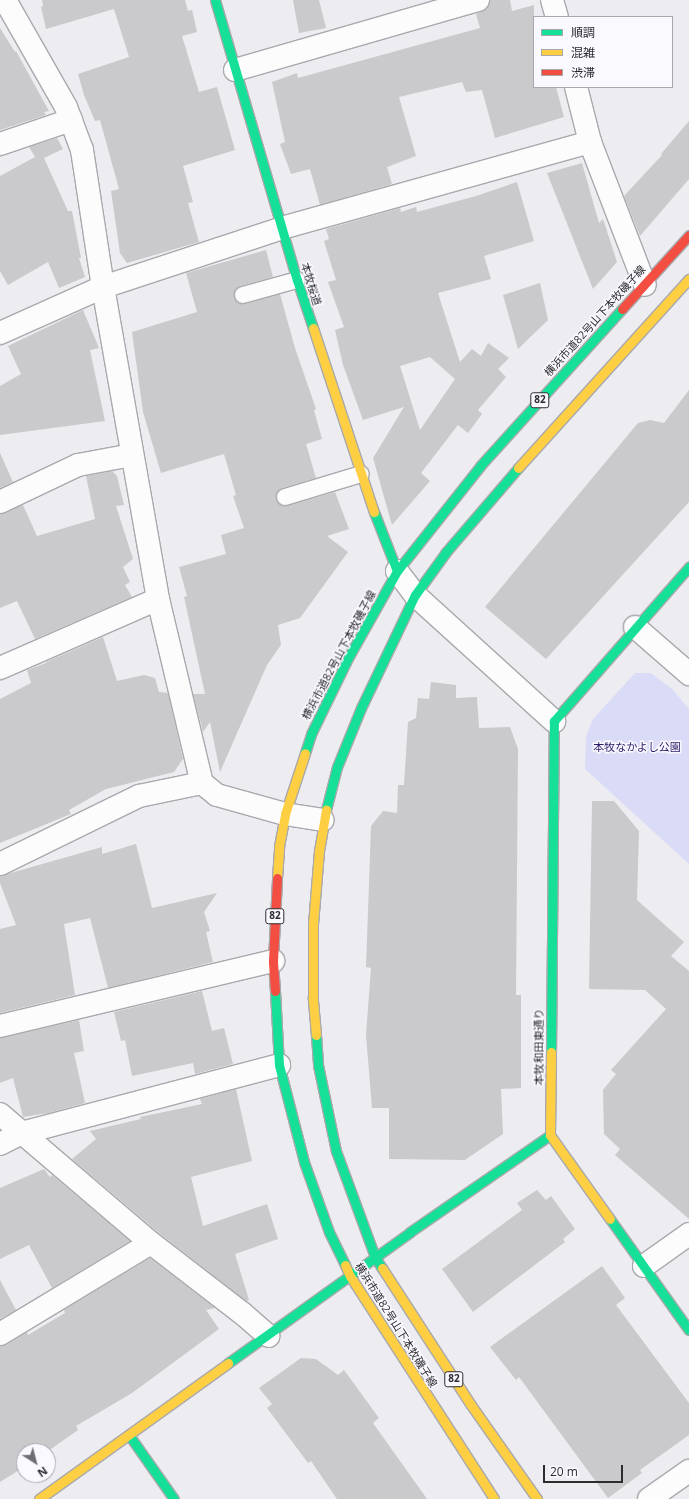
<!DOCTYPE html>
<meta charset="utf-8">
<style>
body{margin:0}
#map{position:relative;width:689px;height:1499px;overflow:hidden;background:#ececf1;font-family:"Open Sans","Noto Sans JP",sans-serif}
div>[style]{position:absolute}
.green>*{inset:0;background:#dadbf7}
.building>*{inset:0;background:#cacacd}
.roads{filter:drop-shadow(1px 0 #a9a9ad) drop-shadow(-1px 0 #a9a9ad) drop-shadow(0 1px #a9a9ad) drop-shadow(0 -1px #a9a9ad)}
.lane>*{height:16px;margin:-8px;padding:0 8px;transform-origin:8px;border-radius:8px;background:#fcfcfd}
.street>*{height:22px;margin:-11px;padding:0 11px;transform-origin:11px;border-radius:11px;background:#fcfcfd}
.fast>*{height:9px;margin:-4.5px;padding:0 4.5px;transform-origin:4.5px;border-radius:4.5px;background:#16e098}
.slow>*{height:9px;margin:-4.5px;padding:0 4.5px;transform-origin:4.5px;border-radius:4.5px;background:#ffcf43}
.jam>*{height:9px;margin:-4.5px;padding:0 4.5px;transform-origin:4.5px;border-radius:4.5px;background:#f24e42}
span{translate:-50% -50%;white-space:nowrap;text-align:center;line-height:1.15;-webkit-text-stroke:3px #f9f9ff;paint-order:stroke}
.shield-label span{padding:1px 3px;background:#f9f9ff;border:1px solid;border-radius:3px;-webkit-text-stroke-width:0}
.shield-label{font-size:10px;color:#2c2c2f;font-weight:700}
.street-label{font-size:11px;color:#2c2c2f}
.park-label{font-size:11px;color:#2b1a6a}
.legend{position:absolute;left:533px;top:16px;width:140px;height:72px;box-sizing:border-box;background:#f9f9ff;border:1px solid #a7a7ac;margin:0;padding:5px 7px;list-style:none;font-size:12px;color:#2c2c2f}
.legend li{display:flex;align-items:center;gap:8px;height:20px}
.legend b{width:20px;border:1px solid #a7a7ac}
.north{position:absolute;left:16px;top:1443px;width:40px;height:40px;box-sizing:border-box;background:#f9f9ff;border:1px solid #a7a7ac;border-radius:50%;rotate:144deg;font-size:11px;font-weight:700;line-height:16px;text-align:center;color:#2c2c2f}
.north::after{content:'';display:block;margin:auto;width:14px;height:18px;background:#6f6f73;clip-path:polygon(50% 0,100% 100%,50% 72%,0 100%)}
.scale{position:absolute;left:543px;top:1465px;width:80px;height:18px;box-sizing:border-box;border:2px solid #2c2c2f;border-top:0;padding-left:5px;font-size:12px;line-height:14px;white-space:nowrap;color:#2c2c2f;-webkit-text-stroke:3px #f9f9ff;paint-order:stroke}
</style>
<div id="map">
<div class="green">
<i style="clip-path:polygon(635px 673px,651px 673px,672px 689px,689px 709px,689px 864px,585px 769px,586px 736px,593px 719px)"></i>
</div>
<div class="building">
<i style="clip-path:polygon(42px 0,185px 0,188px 11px,192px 10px,197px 32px,182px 36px,199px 92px,217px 87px,235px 150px,183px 166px,193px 202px,188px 203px,199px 242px,127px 263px,120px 253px,111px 191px,119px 189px,100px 120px,95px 121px,84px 95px,78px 74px,129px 57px,114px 9px,46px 29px,41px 7px,43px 6px)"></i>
<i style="clip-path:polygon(293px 0,319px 0,326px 28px,299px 33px)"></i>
<i style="clip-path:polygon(490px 0,510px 0,512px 11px,534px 5px,534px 87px,556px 87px,564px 117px,495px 138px,482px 90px,466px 92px,462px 82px,399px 97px,416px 156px,387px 167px,392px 184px,320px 205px,310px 169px,291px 174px,280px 144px,285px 142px,272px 82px,297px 73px,298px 78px,480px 28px,476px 14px,487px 9px)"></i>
<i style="clip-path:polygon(0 28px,15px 52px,16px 51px,49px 111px,44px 112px,46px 115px,0 130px)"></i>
<i style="clip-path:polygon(689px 121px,689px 179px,640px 236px,624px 196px,662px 155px,661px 154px)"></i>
<i style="clip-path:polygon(57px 138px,63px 149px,44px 158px,68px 211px,72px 211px,81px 258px,79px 258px,85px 277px,59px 288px,48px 262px,8px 285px,0 271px,0 176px,35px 157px,29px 147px)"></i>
<i style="clip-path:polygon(582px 163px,599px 223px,603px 219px,617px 262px,593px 289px,547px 173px)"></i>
<i style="clip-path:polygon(evenodd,517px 182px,534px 241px,484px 256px,491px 279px,438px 293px,460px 362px,472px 349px,481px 356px,488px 343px,509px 358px,498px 369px,506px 377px,478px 410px,482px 414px,468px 433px,458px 425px,421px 473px,430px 481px,392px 525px,373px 458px,404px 407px,363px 420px,343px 365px,335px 330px,344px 327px,328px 282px,336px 280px,324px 241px,329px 239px,326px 229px,400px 208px,401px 212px,416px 207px,417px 212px,476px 196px,517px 182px,430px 357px,455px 379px,420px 430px,400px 366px,430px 357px)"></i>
<i style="clip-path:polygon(266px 250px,273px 277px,240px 286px,234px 292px,234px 298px,240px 304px,245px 304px,280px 294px,295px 348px,316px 409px,314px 410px,322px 439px,306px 444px,316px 478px,282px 488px,278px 491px,276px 499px,279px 504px,287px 506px,335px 492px,349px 529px,327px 536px,348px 552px,300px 618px,278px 625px,281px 645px,267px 665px,220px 772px,210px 722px,203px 732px,193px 694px,205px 694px,184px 597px,187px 596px,179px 567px,226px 554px,221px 535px,244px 528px,233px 496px,236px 495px,224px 454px,161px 473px,143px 412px,132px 332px,197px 312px,186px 273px)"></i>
<i style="clip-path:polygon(540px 283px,548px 320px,518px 349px,503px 295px)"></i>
<i style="clip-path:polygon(83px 310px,99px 348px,90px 350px,105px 421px,0 435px,0 386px,21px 374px,8px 346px)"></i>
<i style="clip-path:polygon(689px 390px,689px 502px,546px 659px,485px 607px,638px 423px,650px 420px,664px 423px)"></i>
<i style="clip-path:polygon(0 453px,13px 482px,0 488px)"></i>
<i style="clip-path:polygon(112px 471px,117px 476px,124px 505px,116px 506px,133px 559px,123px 567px,130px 582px,125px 585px,132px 597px,35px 639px,17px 601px,0 608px,0 514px,23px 505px,37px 536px,95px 519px,86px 476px)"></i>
<i style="clip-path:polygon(103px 637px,117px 681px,144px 675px,155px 678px,159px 692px,168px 693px,183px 759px,174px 772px,106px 789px,69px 810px,71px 814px,0 843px,0 699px,31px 683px,27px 670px,46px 663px,46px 662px)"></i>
<i style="clip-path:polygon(431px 682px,456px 685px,456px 698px,477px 697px,479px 728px,510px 727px,518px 749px,516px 995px,521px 995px,521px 1088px,501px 1089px,503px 1134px,465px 1160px,389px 1159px,389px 1108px,372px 1108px,366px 1035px,371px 968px,366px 967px,371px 826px,383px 811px,397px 813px,398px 785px,404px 785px,408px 722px,416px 718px,418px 698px,429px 699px)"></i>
<i style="clip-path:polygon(592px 801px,614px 801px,639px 831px,637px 900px,684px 942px,671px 956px,689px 971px,689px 1219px,615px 1155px,620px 1149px,604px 1134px,603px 1090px,616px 1074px,611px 1070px,666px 1009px,645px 990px,589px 989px)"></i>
<i style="clip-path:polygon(136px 844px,152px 908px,217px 893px,204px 912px,210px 931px,206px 932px,213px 962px,108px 988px,90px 918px,64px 924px,75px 995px,0 1013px,0 929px,16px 925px,0 883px,0 876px,102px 847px,102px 854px)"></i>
<i style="clip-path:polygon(202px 991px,212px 1031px,224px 1028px,233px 1064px,195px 1074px,193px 1063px,132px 1076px,125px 1040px,121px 1041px,114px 1012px)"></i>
<i style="clip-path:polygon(79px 1020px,84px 1051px,74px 1053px,85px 1103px,49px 1113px,23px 1117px,13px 1078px,0 1083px,0 1038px)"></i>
<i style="clip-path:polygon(236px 1089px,252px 1161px,191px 1177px,203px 1226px,267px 1204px,278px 1239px,235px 1254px,249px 1300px,246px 1301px,159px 1233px,72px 1159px,96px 1139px,90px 1131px,141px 1119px,140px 1117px,202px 1104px,200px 1099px)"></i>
<i style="clip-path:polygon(44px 1169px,50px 1177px,52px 1175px,130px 1241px,52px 1288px,29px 1245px,0 1259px,0 1188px)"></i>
<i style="clip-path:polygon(537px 1190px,546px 1200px,551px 1196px,575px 1229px,563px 1239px,565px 1242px,473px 1312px,442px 1269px,522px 1210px,517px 1203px)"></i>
<i style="clip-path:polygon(150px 1258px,215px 1308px,206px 1310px,219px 1329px,132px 1393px,76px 1426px,78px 1430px,48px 1451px,24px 1451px,24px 1467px,0 1482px,0 1346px,6px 1345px,27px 1332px,28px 1335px,65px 1313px,64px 1310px)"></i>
<i style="clip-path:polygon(602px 1266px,625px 1298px,616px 1305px,689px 1403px,689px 1435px,640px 1470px,642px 1473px,608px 1498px,519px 1377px,516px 1380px,490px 1347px)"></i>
<i style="clip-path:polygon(0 1280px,16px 1310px,0 1319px)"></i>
<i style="clip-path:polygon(301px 1358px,316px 1359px,338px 1375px,344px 1370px,379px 1418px,373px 1423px,427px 1499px,337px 1499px,311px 1461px,308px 1463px,267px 1408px,272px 1404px,259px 1388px)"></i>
</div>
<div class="roads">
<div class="lane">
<i style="left:243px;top:295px;width:56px;rotate:-15.5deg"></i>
<i style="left:285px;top:497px;width:79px;rotate:-16.8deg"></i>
</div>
<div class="street">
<i style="left:5px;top:0;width:123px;rotate:60.3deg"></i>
<i style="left:66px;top:107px;width:46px;rotate:69.6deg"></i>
<i style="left:82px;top:150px;width:139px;rotate:81.3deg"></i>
<i style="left:103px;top:287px;width:317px;rotate:80deg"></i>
<i style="left:158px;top:599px;width:189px;rotate:76.6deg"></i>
<i style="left:202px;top:783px;width:19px;rotate:39deg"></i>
<i style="left:217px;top:795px;width:71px;rotate:15.6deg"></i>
<i style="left:285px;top:814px;width:38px;rotate:9deg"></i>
<i style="left:552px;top:0;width:18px;rotate:74deg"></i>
<i style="left:235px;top:70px;width:253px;rotate:-16.1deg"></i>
<i style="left:576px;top:87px;width:57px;rotate:75.7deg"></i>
<i style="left:590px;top:142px;width:153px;rotate:69deg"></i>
<i style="left:0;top:144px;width:75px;rotate:-18.7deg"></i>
<i style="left:0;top:333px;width:113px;rotate:-24.1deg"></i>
<i style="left:103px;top:287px;width:188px;rotate:-18.2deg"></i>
<i style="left:282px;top:228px;width:320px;rotate:-15.6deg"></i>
<i style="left:0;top:502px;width:86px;rotate:-25.4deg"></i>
<i style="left:78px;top:465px;width:55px;rotate:-10.5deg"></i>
<i style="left:397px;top:571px;width:30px;rotate:53deg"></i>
<i style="left:415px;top:595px;width:188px;rotate:42.2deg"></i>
<i style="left:635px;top:627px;width:72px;rotate:41deg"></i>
<i style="left:0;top:668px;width:172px;rotate:-23.6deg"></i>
<i style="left:0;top:864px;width:155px;rotate:-26.1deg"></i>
<i style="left:139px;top:796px;width:64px;rotate:-11.7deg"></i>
<i style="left:0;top:1026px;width:281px;rotate:-13.4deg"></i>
<i style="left:0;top:1114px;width:199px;rotate:40.5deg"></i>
<i style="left:151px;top:1243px;width:115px;rotate:37.6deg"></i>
<i style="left:242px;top:1313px;width:35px;rotate:41deg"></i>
<i style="left:0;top:1144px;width:25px;rotate:-27deg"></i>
<i style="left:22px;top:1133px;width:266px;rotate:-14.8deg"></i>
<i style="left:644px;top:1266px;width:55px;rotate:-35.4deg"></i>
<i style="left:0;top:1334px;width:176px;rotate:-31.1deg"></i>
<i style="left:649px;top:1499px;width:49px;rotate:-35deg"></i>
</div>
<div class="fast">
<i style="left:215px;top:0;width:292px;rotate:73.7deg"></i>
<i style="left:297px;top:280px;width:51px;rotate:71.6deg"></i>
<i style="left:374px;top:512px;width:63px;rotate:68.7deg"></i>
<i style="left:305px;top:753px;width:20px;rotate:-72deg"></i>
<i style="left:311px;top:734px;width:85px;rotate:-64deg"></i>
<i style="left:348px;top:658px;width:100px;rotate:-60.6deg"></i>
<i style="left:397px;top:571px;width:135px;rotate:-51.6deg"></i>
<i style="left:481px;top:465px;width:210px;rotate:-47.9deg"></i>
<i style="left:326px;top:810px;width:44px;rotate:-75.7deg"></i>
<i style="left:337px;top:767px;width:64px;rotate:-67.9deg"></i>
<i style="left:361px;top:708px;width:125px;rotate:-64.5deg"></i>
<i style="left:415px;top:595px;width:53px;rotate:-54.2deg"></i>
<i style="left:446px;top:552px;width:111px;rotate:-49.4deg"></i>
<i style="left:275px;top:991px;width:74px;rotate:86.9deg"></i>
<i style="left:279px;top:1065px;width:100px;rotate:75.5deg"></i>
<i style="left:304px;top:1162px;width:74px;rotate:70.3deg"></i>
<i style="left:329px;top:1232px;width:37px;rotate:64deg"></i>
<i style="left:316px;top:1035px;width:30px;rotate:86deg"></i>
<i style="left:318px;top:1065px;width:88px;rotate:78.2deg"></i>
<i style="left:336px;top:1151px;width:113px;rotate:69.8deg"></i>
<i style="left:375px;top:1257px;width:13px;rotate:58deg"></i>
<i style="left:551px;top:1052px;width:331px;rotate:-89.5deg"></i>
<i style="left:554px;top:721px;width:205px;rotate:-48.8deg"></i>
<i style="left:610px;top:1219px;width:136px;rotate:54.6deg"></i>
<i style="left:228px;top:1363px;width:224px;rotate:-35.7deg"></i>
<i style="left:410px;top:1232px;width:170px;rotate:-34.7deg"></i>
<i style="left:129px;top:1435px;width:78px;rotate:54.9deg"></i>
</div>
<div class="slow">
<i style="left:313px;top:328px;width:194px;rotate:71.7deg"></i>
<i style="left:518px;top:468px;width:255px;rotate:-47.9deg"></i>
<i style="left:277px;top:878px;width:32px;rotate:-86deg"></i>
<i style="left:279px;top:846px;width:33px;rotate:-79deg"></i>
<i style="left:285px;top:814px;width:64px;rotate:-71.8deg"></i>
<i style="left:316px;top:1035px;width:38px;rotate:-95deg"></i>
<i style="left:313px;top:997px;width:73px;rotate:-90deg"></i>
<i style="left:313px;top:924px;width:73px;rotate:-85.3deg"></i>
<i style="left:319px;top:851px;width:42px;rotate:-80.3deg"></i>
<i style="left:551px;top:1052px;width:83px;rotate:90.7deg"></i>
<i style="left:550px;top:1135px;width:103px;rotate:54.5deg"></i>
<i style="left:345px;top:1265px;width:12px;rotate:66deg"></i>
<i style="left:350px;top:1276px;width:265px;rotate:57.1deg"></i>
<i style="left:382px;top:1268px;width:163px;rotate:57deg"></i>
<i style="left:471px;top:1405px;width:115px;rotate:54.9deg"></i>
<i style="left:39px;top:1499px;width:233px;rotate:-35.7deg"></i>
</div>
<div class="jam">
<i style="left:622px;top:309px;width:100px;rotate:-47.8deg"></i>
<i style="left:275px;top:991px;width:30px;rotate:-94deg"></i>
<i style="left:273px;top:961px;width:83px;rotate:-87.2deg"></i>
</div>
</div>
<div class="shield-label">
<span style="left:540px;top:400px">82</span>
<span style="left:275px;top:916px">82</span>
<span style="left:454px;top:1379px">82</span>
</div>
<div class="street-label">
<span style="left:311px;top:284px;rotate:73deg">本牧桜道</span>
<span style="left:595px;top:321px;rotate:-48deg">横浜市道82号山下本牧磯子線</span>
<span style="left:339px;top:655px;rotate:-62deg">横浜市道82号山下本牧磯子線</span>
<span style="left:539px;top:1047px;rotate:-90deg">本牧和田東通り</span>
<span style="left:396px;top:1325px;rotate:58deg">横浜市道82号山下本牧磯子線</span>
</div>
<div class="park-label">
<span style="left:637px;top:747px">本牧なかよし公園</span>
</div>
<ul class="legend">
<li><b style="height:5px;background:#16e098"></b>順調</li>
<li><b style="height:5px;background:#ffcf43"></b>混雑</li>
<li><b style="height:5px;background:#f24e42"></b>渋滞</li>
</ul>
<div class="north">N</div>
<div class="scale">20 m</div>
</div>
